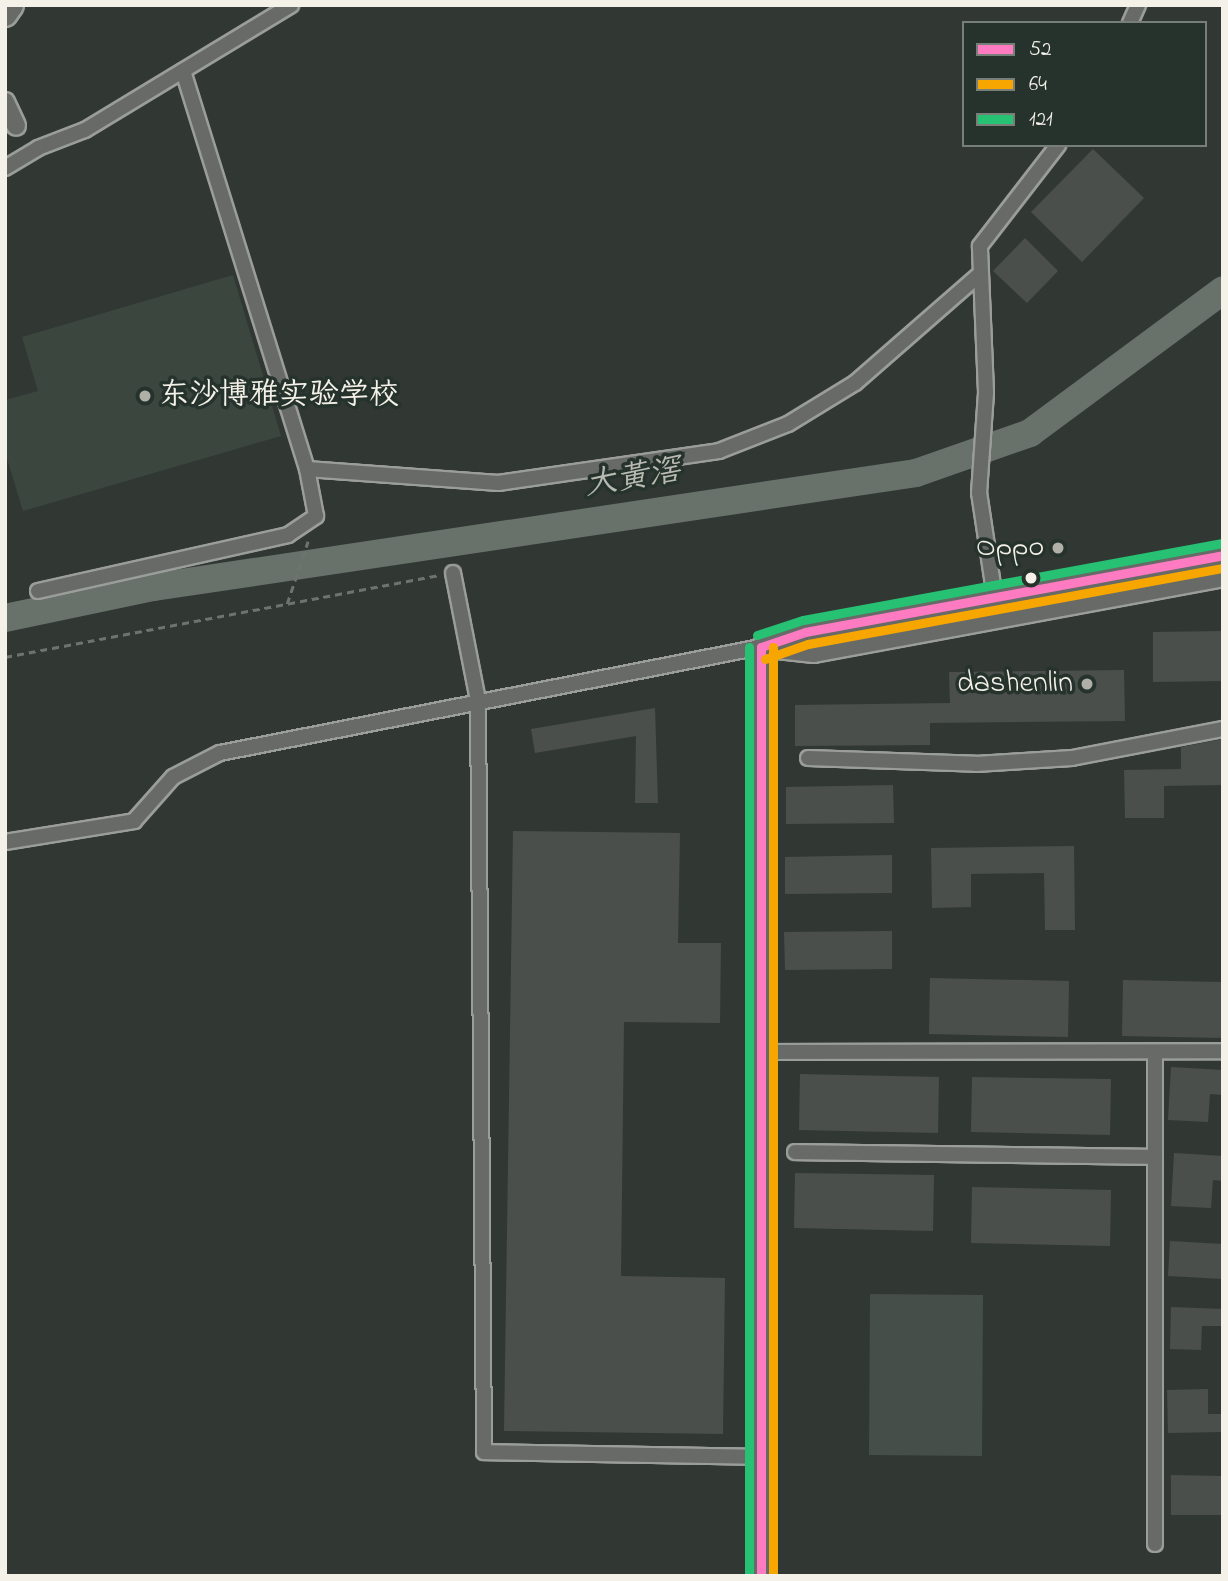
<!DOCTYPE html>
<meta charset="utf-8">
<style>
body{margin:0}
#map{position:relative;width:1228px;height:1581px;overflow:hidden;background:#313834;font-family:"Indie Flower","LXGW WenKai TC",sans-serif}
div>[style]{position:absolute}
.built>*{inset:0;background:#3b463f}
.green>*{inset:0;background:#454e49}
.river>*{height:28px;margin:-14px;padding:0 14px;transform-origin:14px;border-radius:14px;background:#69716b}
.building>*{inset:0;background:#4a4f4c}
.path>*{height:2.5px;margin-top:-1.25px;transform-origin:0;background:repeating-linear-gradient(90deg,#6f7370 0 7px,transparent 0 12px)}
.roads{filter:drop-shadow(2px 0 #9a9d99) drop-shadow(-2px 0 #9a9d99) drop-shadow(0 2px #9a9d99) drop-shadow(0 -2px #9a9d99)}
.minor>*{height:14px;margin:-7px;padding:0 7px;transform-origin:7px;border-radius:7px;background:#676a66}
.tertiary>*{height:18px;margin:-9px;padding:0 9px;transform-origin:9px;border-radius:9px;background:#676a66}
.secondary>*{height:21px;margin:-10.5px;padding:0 10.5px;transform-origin:10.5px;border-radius:10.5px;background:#676a66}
.bus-1>*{height:9px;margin:-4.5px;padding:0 4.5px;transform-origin:4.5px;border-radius:4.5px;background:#fe7ac1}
.bus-2>*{height:9px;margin:-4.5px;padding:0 4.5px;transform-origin:4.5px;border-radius:4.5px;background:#f7a600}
.bus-3>*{height:9px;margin:-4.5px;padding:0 4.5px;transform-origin:4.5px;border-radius:4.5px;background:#26c172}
.dots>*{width:19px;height:19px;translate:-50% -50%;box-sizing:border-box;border:4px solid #26332d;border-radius:50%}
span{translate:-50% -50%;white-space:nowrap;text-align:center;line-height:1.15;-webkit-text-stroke:7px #26332d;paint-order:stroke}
.poi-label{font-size:30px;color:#f4f1e8}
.left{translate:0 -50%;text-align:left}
.right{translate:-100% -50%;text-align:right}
.water-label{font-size:32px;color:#b8bab2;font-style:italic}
.frame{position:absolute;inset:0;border:7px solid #f4f1e8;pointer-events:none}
.legend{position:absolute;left:962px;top:21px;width:245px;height:126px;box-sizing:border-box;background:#26332d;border:2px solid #787f78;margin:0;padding:9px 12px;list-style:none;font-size:21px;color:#f4f1e8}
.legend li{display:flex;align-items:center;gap:14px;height:35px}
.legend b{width:35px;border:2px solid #787f78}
</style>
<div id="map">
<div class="built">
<i style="clip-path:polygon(233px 275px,281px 436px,23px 511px,5px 452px,5px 400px,38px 391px,22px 337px)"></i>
</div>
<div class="green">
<i style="clip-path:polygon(870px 1294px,983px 1295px,982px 1456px,869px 1455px)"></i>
</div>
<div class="river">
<i style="left:5px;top:618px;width:152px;rotate:-11.8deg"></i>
<i style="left:154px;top:587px;width:770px;rotate:-8.51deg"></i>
<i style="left:916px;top:473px;width:121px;rotate:-19.3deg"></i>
<i style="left:1030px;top:433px;width:240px;rotate:-36.5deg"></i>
</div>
<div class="building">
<i style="clip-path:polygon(1093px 149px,1144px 198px,1082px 262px,1031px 212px)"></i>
<i style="clip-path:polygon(1025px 238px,1058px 271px,1027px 303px,993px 271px)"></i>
<i style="clip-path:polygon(1223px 631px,1223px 681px,1153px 682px,1153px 632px)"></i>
<i style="clip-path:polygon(1124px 670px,1125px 721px,930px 723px,930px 745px,795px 746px,795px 705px,950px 703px,949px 672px)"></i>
<i style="clip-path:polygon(655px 708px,658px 803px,635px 803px,636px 736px,535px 753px,531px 729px)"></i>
<i style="clip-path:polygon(1223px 739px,1223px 785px,1164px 786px,1164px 818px,1125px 818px,1124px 770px,1181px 769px,1181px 747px)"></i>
<i style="clip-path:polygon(893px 785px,894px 823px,786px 824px,786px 787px)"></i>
<i style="clip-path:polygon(513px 831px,680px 833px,678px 943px,721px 943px,720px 1023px,624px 1022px,621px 1276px,725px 1278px,723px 1434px,504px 1431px)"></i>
<i style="clip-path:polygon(1074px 846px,1075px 930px,1045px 930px,1044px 873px,971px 874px,971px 907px,932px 908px,931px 848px)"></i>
<i style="clip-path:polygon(892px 855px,892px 893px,785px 894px,785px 857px)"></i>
<i style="clip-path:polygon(892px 931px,892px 969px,785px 970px,784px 932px)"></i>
<i style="clip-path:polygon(930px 978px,1069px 981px,1068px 1037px,929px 1034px)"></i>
<i style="clip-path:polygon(1123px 980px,1223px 982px,1223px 1038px,1122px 1036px)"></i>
<i style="clip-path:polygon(1171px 1067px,1223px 1070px,1223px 1095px,1210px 1094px,1208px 1122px,1168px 1120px)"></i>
<i style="clip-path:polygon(800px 1074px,939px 1077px,938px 1133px,799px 1130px)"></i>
<i style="clip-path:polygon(972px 1077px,1111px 1079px,1110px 1135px,971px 1132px)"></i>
<i style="clip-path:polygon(1174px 1153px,1223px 1156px,1223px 1181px,1213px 1180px,1211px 1208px,1171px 1206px)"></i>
<i style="clip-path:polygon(795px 1173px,934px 1175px,933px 1231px,794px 1228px)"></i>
<i style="clip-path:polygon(972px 1187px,1111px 1190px,1110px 1246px,971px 1243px)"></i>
<i style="clip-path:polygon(1170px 1241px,1223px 1244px,1223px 1279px,1168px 1276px)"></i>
<i style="clip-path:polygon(1171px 1307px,1223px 1309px,1223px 1326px,1202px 1326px,1201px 1350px,1170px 1349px)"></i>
<i style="clip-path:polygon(1208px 1389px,1208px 1414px,1223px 1414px,1223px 1432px,1168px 1433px,1167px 1390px)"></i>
<i style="clip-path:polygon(1171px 1475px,1221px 1476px,1223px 1515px,1171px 1515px)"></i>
</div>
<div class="path">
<i style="left:287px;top:604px;width:66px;rotate:-71.6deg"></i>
<i style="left:5px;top:657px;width:442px;rotate:-10.7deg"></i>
</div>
<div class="roads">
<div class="minor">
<i style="left:1130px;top:23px;width:20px;rotate:-66deg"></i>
<i style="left:5px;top:168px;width:39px;rotate:-31deg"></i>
<i style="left:38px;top:148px;width:50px;rotate:-21deg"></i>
<i style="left:85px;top:130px;width:241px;rotate:-31.2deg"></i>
<i style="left:307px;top:469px;width:192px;rotate:4.2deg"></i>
<i style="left:498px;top:483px;width:223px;rotate:-8.2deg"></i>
<i style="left:719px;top:451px;width:74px;rotate:-21.4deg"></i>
<i style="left:788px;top:424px;width:79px;rotate:-31.5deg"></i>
<i style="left:855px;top:383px;width:166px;rotate:-41.1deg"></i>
<i style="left:453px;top:573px;width:130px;rotate:78.9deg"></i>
<i style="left:478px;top:701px;width:751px;rotate:89.54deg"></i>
<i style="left:484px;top:1452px;width:277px;rotate:1deg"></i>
<i style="left:38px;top:591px;width:256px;rotate:-12.6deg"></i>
<i style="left:288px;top:535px;width:34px;rotate:-34deg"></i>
<i style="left:316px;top:516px;width:48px;rotate:-100.8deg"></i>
<i style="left:307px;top:469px;width:417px;rotate:-107.3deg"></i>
<i style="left:998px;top:618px;width:126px;rotate:-98.6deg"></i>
<i style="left:979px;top:493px;width:101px;rotate:-86deg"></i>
<i style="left:986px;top:392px;width:146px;rotate:-92.4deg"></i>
<i style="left:980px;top:246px;width:128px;rotate:-52.3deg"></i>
<i style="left:808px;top:758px;width:168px;rotate:2deg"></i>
<i style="left:976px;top:764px;width:96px;rotate:-3.6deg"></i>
<i style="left:1072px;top:758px;width:154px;rotate:-10.9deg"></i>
<i style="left:5px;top:842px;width:131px;rotate:-9.2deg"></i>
<i style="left:134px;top:821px;width:59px;rotate:-48.4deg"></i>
<i style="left:173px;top:777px;width:53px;rotate:-27.1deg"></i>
<i style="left:220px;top:753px;width:551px;rotate:-11.09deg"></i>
<i style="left:761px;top:1052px;width:462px;rotate:-0.1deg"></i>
<i style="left:1155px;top:1052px;width:492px;rotate:90deg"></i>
<i style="left:795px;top:1152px;width:360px;rotate:0.8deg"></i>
</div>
<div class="tertiary">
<i style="left:5px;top:102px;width:26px;rotate:65deg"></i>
<i style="left:761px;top:647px;width:46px;rotate:-18.8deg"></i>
<i style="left:805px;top:632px;width:425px;rotate:-10.4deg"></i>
<i style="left:768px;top:648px;width:46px;rotate:6.2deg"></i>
<i style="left:814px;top:653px;width:416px;rotate:-10.5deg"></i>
<i style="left:761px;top:1576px;width:929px;rotate:-90deg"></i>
</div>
<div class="secondary">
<i style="left:5px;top:15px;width:12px;rotate:-55deg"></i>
</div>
</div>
<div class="bus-1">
<i style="left:761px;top:647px;width:46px;rotate:-18.8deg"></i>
<i style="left:805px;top:632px;width:425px;rotate:-10.4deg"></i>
<i style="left:761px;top:647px;width:929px;rotate:90deg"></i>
</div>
<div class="bus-2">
<i style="left:773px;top:647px;width:929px;rotate:90deg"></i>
<i style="left:765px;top:659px;width:46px;rotate:-19.2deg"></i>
<i style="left:808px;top:644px;width:422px;rotate:-10.4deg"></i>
</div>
<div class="bus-3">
<i style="left:757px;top:635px;width:48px;rotate:-18.1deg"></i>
<i style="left:803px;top:620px;width:425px;rotate:-10.4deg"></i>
<i style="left:749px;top:647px;width:929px;rotate:90deg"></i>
</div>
<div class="dots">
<i style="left:145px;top:396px;background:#b0b0a9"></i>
<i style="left:1058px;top:548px;background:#b0b0a9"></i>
<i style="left:1031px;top:578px;background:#f4f1e8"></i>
<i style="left:1087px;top:684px;background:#b0b0a9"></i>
</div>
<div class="poi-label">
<span class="left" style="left:159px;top:396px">东沙博雅实验学校</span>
<span class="right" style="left:1044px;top:548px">Oppo</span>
<span class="right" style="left:1073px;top:684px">dashenlin</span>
</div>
<div class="water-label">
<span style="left:633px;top:480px;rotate:-9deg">大黄滘</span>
</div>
<div class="frame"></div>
<ul class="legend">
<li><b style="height:9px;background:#fe7ac1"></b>52</li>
<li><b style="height:9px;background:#f7a600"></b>64</li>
<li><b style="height:9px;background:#26c172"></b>121</li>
</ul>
</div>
